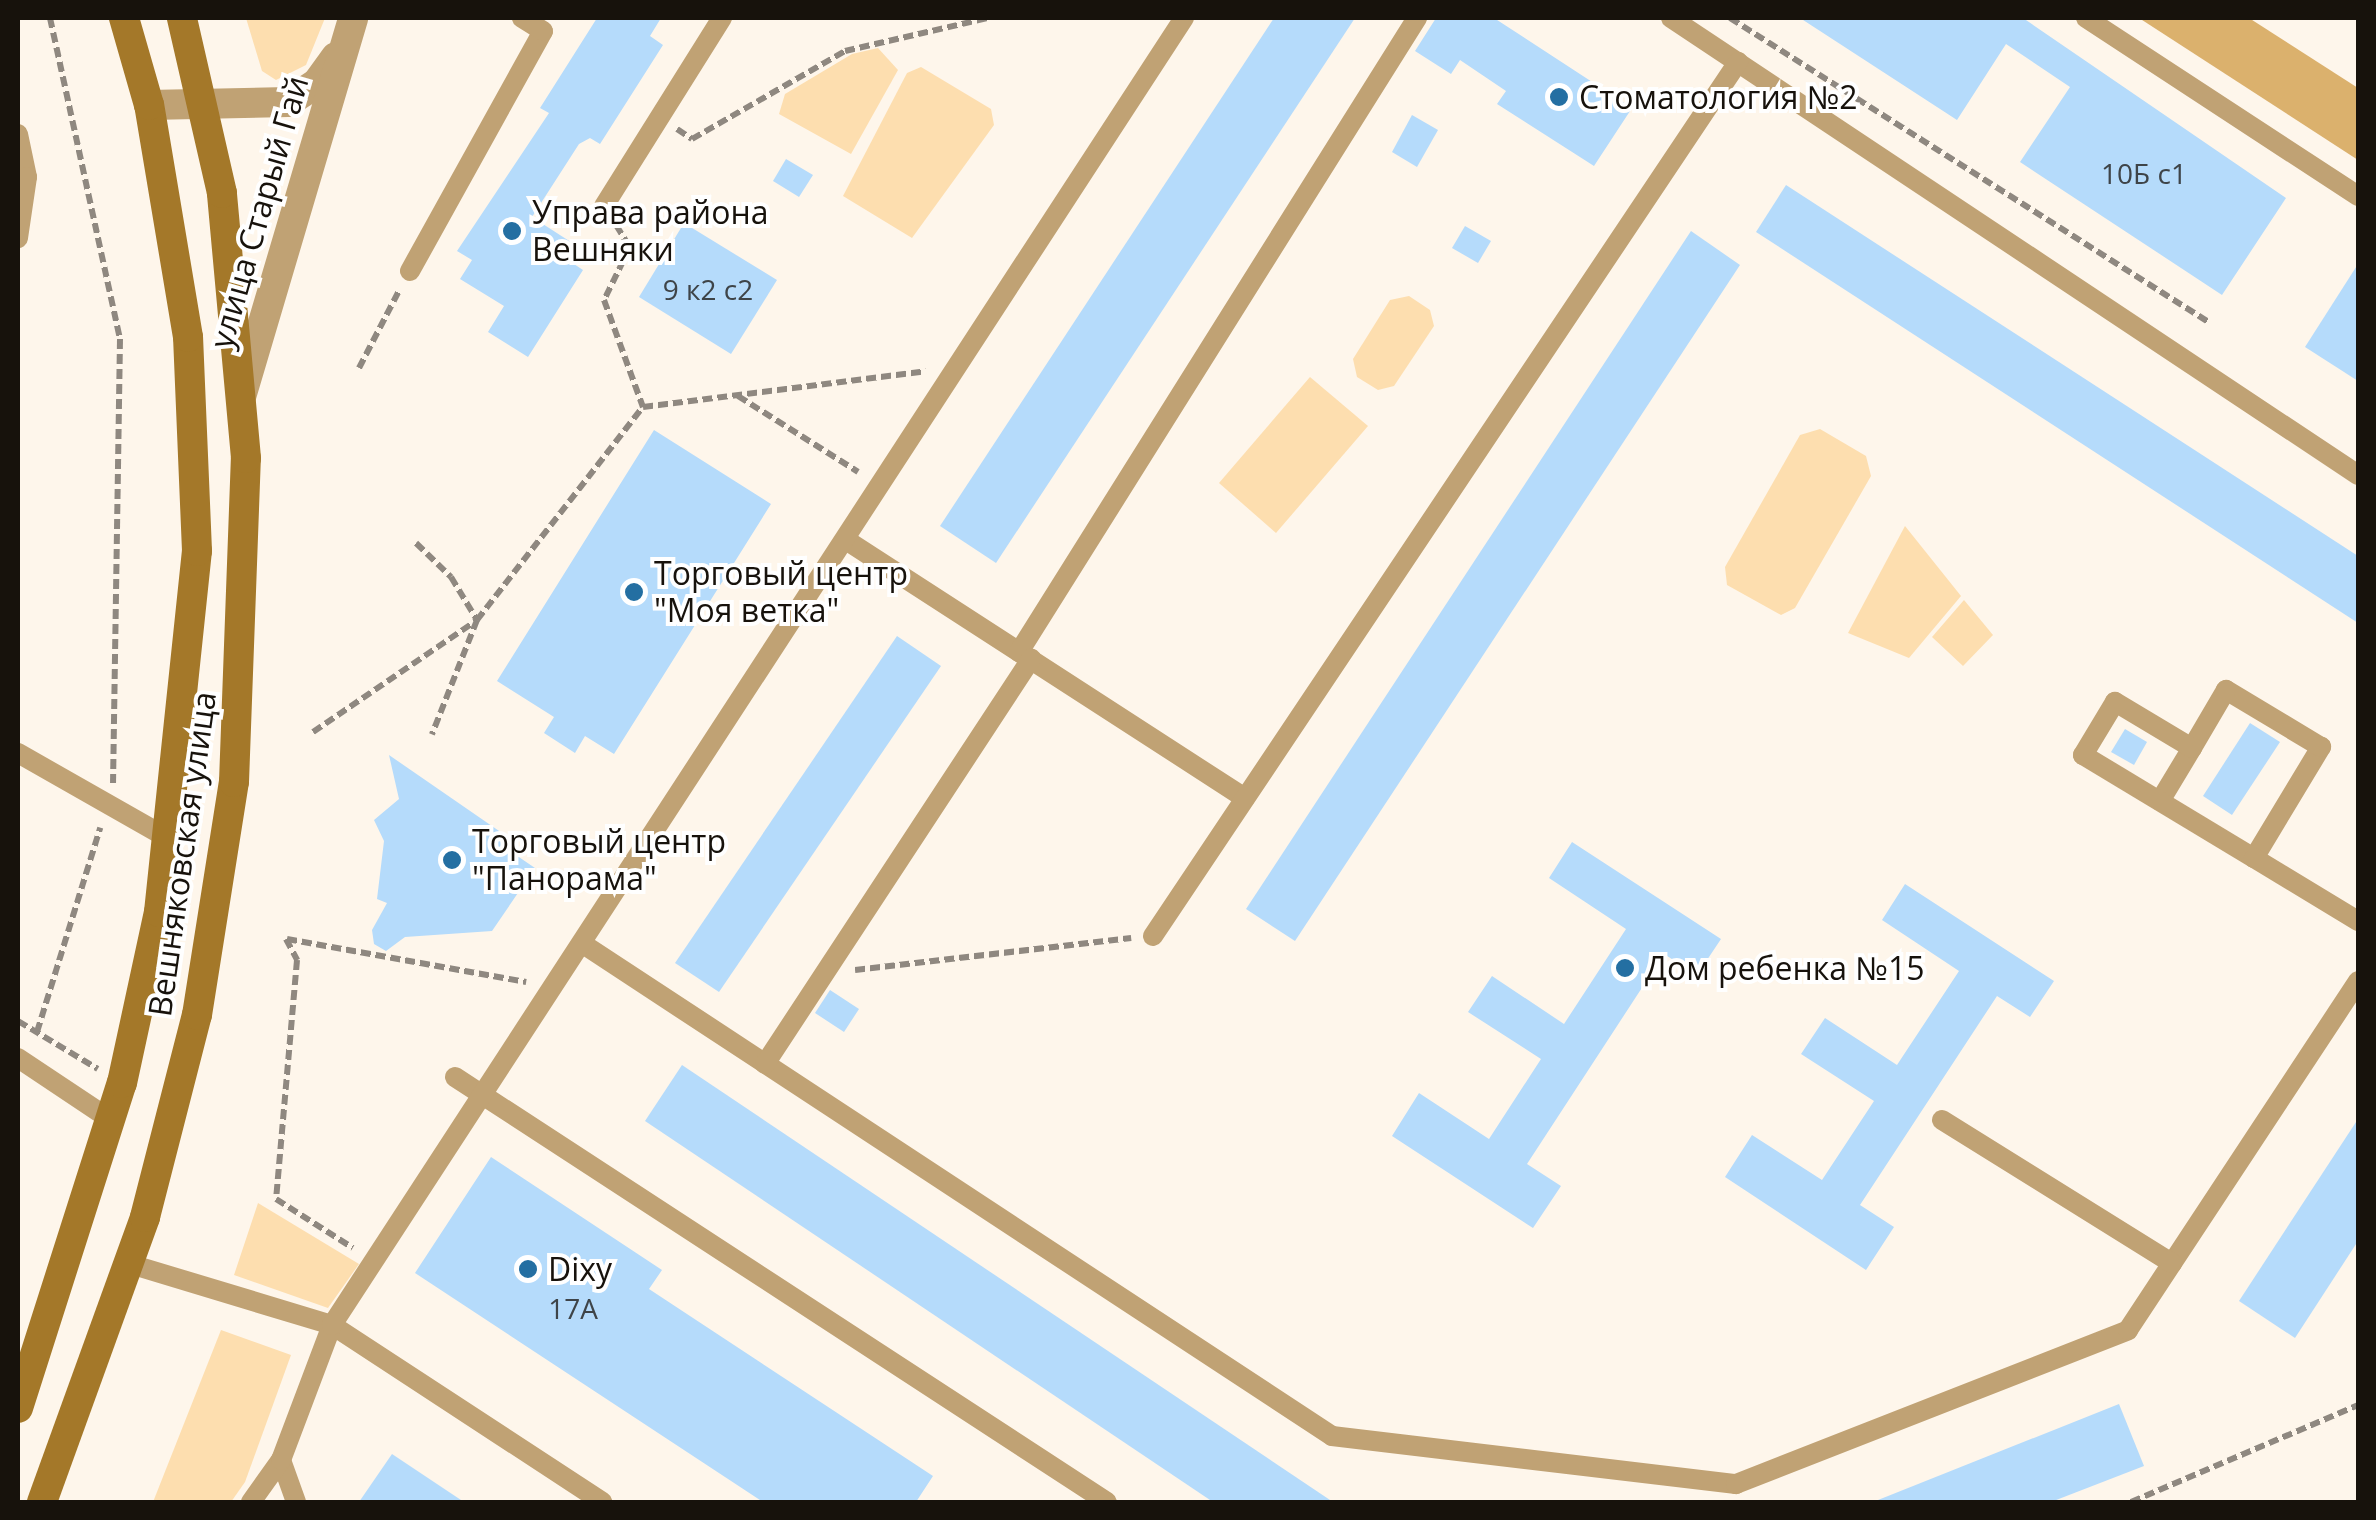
<!DOCTYPE html>
<meta charset="utf-8">
<style>
body{margin:0}
#map{position:relative;width:2376px;height:1520px;overflow:hidden;background:#fef6eb;font-family:"Open Sans",sans-serif}
div>[style]{position:absolute}
.green>*{inset:0;background:#fddeaf}
.forest>*{inset:0;background:#dbb16d}
.building>*{inset:0;background:#b5dbfb}
.path>*{height:6px;margin-top:-3px;transform-origin:0;background:repeating-linear-gradient(90deg,#8f8880 0 10px,transparent 0 15px)}
.service>*{height:20px;margin:-10px;padding:0 10px;transform-origin:10px;border-radius:10px;background:#c0a274}
.tertiary>*{height:30px;margin:-15px;padding:0 15px;transform-origin:15px;border-radius:15px;background:#c0a274}
.secondary>*{height:30px;margin:-15px;padding:0 15px;transform-origin:15px;border-radius:15px;background:#a47829}
.dots>*{width:28px;height:28px;translate:-50% -50%;box-sizing:border-box;border:5px solid #fff;border-radius:50%}
span{translate:-50% -50%;white-space:nowrap;text-align:center;line-height:1.15;-webkit-text-stroke:8px #fff;paint-order:stroke}
.number-label{font-size:28px;color:#3e4448}
.number-label span{-webkit-text-stroke-width:0}
.poi-label{font-size:32px;color:#17120c}
.left{translate:0 -50%;text-align:left}
.street-label{font-size:32px;color:#17120c}
.frame{position:absolute;inset:0;border:20px solid #17120c;pointer-events:none}
</style>
<div id="map">
<div class="green">
<i style="clip-path:polygon(246px 18px,325px 18px,306px 65px,276px 80px,262px 71px)"></i>
<i style="clip-path:polygon(878px 48px,898px 70px,851px 154px,779px 114px,785px 94px,852px 54px)"></i>
<i style="clip-path:polygon(921px 67px,991px 109px,994px 125px,912px 238px,843px 196px,907px 73px)"></i>
<i style="clip-path:polygon(1409px 296px,1430px 310px,1434px 326px,1394px 386px,1378px 390px,1357px 377px,1353px 359px,1390px 300px)"></i>
<i style="clip-path:polygon(1310px 377px,1368px 426px,1276px 533px,1219px 483px)"></i>
<i style="clip-path:polygon(1820px 429px,1866px 456px,1871px 476px,1795px 608px,1781px 615px,1727px 585px,1725px 567px,1800px 435px)"></i>
<i style="clip-path:polygon(1905px 526px,1961px 596px,1909px 658px,1848px 633px)"></i>
<i style="clip-path:polygon(1964px 600px,1993px 635px,1963px 666px,1932px 637px)"></i>
<i style="clip-path:polygon(258px 1203px,359px 1264px,328px 1308px,234px 1275px)"></i>
<i style="clip-path:polygon(221px 1330px,291px 1355px,245px 1482px,231px 1502px,153px 1502px)"></i>
</div>
<div class="forest">
<i style="clip-path:polygon(2139px 18px,2249px 18px,2358px 88px,2358px 160px)"></i>
</div>
<div class="building">
<i style="clip-path:polygon(597px 18px,661px 18px,650px 36px,663px 45px,600px 144px,590px 138px,579px 144px,532px 217px,577px 246px,568px 260px,583px 270px,528px 357px,488px 332px,504px 306px,460px 279px,472px 260px,457px 251px,549px 113px,540px 108px)"></i>
<i style="clip-path:polygon(1274px 18px,1355px 18px,996px 563px,940px 526px)"></i>
<i style="clip-path:polygon(1436px 18px,1494px 18px,1632px 108px,1594px 166px,1497px 104px,1506px 91px,1460px 60px,1451px 74px,1415px 51px)"></i>
<i style="clip-path:polygon(1800px 18px,2023px 18px,2286px 198px,2222px 295px,2020px 162px,2070px 87px,2006px 44px,1957px 120px)"></i>
<i style="clip-path:polygon(1412px 115px,1438px 130px,1417px 167px,1392px 152px)"></i>
<i style="clip-path:polygon(786px 159px,813px 175px,799px 197px,773px 181px)"></i>
<i style="clip-path:polygon(1786px 185px,2358px 556px,2358px 623px,1756px 232px)"></i>
<i style="clip-path:polygon(684px 223px,777px 280px,731px 354px,639px 297px)"></i>
<i style="clip-path:polygon(1465px 226px,1491px 241px,1478px 263px,1452px 248px)"></i>
<i style="clip-path:polygon(1691px 231px,1740px 265px,1295px 941px,1246px 909px)"></i>
<i style="clip-path:polygon(2358px 264px,2358px 381px,2305px 347px)"></i>
<i style="clip-path:polygon(654px 430px,771px 504px,614px 754px,585px 736px,575px 753px,544px 733px,554px 717px,497px 681px)"></i>
<i style="clip-path:polygon(897px 636px,941px 666px,719px 992px,675px 963px)"></i>
<i style="clip-path:polygon(2250px 723px,2280px 742px,2232px 815px,2203px 796px)"></i>
<i style="clip-path:polygon(2125px 729px,2147px 742px,2134px 765px,2111px 752px)"></i>
<i style="clip-path:polygon(389px 755px,515px 842px,510px 851px,535px 868px,492px 931px,405px 937px,386px 951px,374px 944px,372px 930px,387px 903px,377px 899px,384px 841px,374px 820px,399px 799px)"></i>
<i style="clip-path:polygon(1572px 842px,1721px 939px,1697px 975px,1664px 954px,1527px 1164px,1561px 1186px,1533px 1228px,1392px 1136px,1419px 1093px,1489px 1139px,1541px 1059px,1468px 1012px,1492px 976px,1564px 1024px,1626px 929px,1549px 878px)"></i>
<i style="clip-path:polygon(1905px 884px,2054px 981px,2030px 1017px,1997px 996px,1860px 1205px,1894px 1227px,1866px 1270px,1725px 1177px,1752px 1135px,1822px 1180px,1874px 1101px,1801px 1054px,1825px 1018px,1897px 1065px,1959px 971px,1882px 920px)"></i>
<i style="clip-path:polygon(830px 990px,859px 1009px,844px 1032px,815px 1013px)"></i>
<i style="clip-path:polygon(682px 1065px,1333px 1502px,1213px 1502px,645px 1121px)"></i>
<i style="clip-path:polygon(2358px 1119px,2358px 1241px,2295px 1338px,2239px 1301px)"></i>
<i style="clip-path:polygon(491px 1157px,662px 1270px,649px 1289px,933px 1476px,916px 1502px,763px 1502px,415px 1273px)"></i>
<i style="clip-path:polygon(2119px 1404px,2144px 1466px,2051px 1502px,1873px 1502px)"></i>
<i style="clip-path:polygon(392px 1454px,464px 1502px,359px 1502px)"></i>
</div>
<div class="path">
<i style="left:50px;top:18px;width:329px;rotate:77.7deg"></i>
<i style="left:120px;top:339px;width:444px;rotate:90.9deg"></i>
<i style="left:1730px;top:18px;width:569px;rotate:32.43deg"></i>
<i style="left:677px;top:129px;width:18px;rotate:34deg"></i>
<i style="left:692px;top:139px;width:177px;rotate:-29.9deg"></i>
<i style="left:845px;top:51px;width:147px;rotate:-13deg"></i>
<i style="left:616px;top:225px;width:26px;rotate:58deg"></i>
<i style="left:630px;top:247px;width:59px;rotate:116.1deg"></i>
<i style="left:604px;top:300px;width:114px;rotate:70deg"></i>
<i style="left:359px;top:368px;width:89px;rotate:-62.6deg"></i>
<i style="left:738px;top:396px;width:142px;rotate:32.3deg"></i>
<i style="left:416px;top:543px;width:49px;rotate:44.2deg"></i>
<i style="left:451px;top:577px;width:50px;rotate:58.8deg"></i>
<i style="left:477px;top:620px;width:123px;rotate:111.5deg"></i>
<i style="left:313px;top:732px;width:199px;rotate:-34.3deg"></i>
<i style="left:477px;top:620px;width:270px;rotate:-52.1deg"></i>
<i style="left:643px;top:407px;width:285px;rotate:-7.2deg"></i>
<i style="left:286px;top:939px;width:24px;rotate:62deg"></i>
<i style="left:297px;top:960px;width:240px;rotate:95deg"></i>
<i style="left:276px;top:1199px;width:91px;rotate:32.5deg"></i>
<i style="left:287px;top:939px;width:243px;rotate:10.2deg"></i>
<i style="left:855px;top:970px;width:278px;rotate:-6.6deg"></i>
<i style="left:18px;top:1021px;width:93px;rotate:31deg"></i>
<i style="left:37px;top:1032px;width:214px;rotate:-72.8deg"></i>
<i style="left:2131px;top:1502px;width:247px;rotate:-23.1deg"></i>
</div>
<div class="service">
<i style="left:1671px;top:18px;width:825px;rotate:33.63deg"></i>
<i style="left:2086px;top:18px;width:325px;rotate:33.2deg"></i>
<i style="left:18px;top:134px;width:44px;rotate:78.2deg"></i>
<i style="left:27px;top:177px;width:62px;rotate:98.4deg"></i>
<i style="left:604px;top:206px;width:222px;rotate:-57.9deg"></i>
<i style="left:410px;top:271px;width:274px;rotate:-61deg"></i>
<i style="left:543px;top:31px;width:25px;rotate:-148deg"></i>
<i style="left:846px;top:540px;width:475px;rotate:32.9deg"></i>
<i style="left:1019px;top:652px;width:749px;rotate:-57.88deg"></i>
<i style="left:18px;top:753px;width:176px;rotate:29.6deg"></i>
<i style="left:2160px;top:801px;width:62px;rotate:-58.9deg"></i>
<i style="left:2254px;top:858px;width:130px;rotate:-58.9deg"></i>
<i style="left:2321px;top:747px;width:111px;rotate:-149deg"></i>
<i style="left:2226px;top:690px;width:67px;rotate:120.4deg"></i>
<i style="left:2192px;top:748px;width:90px;rotate:-149.1deg"></i>
<i style="left:2115px;top:702px;width:62px;rotate:121.1deg"></i>
<i style="left:2083px;top:755px;width:200px;rotate:31.1deg"></i>
<i style="left:2254px;top:858px;width:122px;rotate:31.2deg"></i>
<i style="left:1153px;top:936px;width:1052px;rotate:-56.2deg"></i>
<i style="left:583px;top:944px;width:896px;rotate:33.3deg"></i>
<i style="left:1332px;top:1436px;width:407px;rotate:6.8deg"></i>
<i style="left:1736px;top:1484px;width:421px;rotate:-21.4deg"></i>
<i style="left:2128px;top:1330px;width:418px;rotate:-56.6deg"></i>
<i style="left:18px;top:1058px;width:112px;rotate:33.7deg"></i>
<i style="left:765px;top:1064px;width:485px;rotate:-56.7deg"></i>
<i style="left:455px;top:1077px;width:778px;rotate:33.1deg"></i>
<i style="left:1942px;top:1120px;width:271px;rotate:31.9deg"></i>
<i style="left:130px;top:1264px;width:211px;rotate:16.8deg"></i>
<i style="left:332px;top:1325px;width:323px;rotate:33.2deg"></i>
<i style="left:281px;top:1460px;width:45px;rotate:70.3deg"></i>
<i style="left:251px;top:1502px;width:52px;rotate:-54.5deg"></i>
<i style="left:281px;top:1460px;width:144px;rotate:-69.3deg"></i>
<i style="left:332px;top:1325px;width:1560px;rotate:-56.9deg"></i>
</div>
<div class="tertiary">
<i style="left:149px;top:105px;width:139px;rotate:-1.2deg"></i>
<i style="left:288px;top:102px;width:35px;rotate:-33deg"></i>
<i style="left:317px;top:83px;width:32px;rotate:-54deg"></i>
<i style="left:241px;top:397px;width:395px;rotate:-73.5deg"></i>
</div>
<div class="secondary">
<i style="left:18px;top:1408px;width:341px;rotate:-72.3deg"></i>
<i style="left:122px;top:1083px;width:175px;rotate:-77.8deg"></i>
<i style="left:159px;top:912px;width:363px;rotate:-84deg"></i>
<i style="left:197px;top:551px;width:214px;rotate:-92.4deg"></i>
<i style="left:188px;top:337px;width:235px;rotate:-99.5deg"></i>
<i style="left:149px;top:105px;width:91px;rotate:-106deg"></i>
<i style="left:42px;top:1502px;width:303px;rotate:-70.1deg"></i>
<i style="left:145px;top:1217px;width:209px;rotate:-75.6deg"></i>
<i style="left:197px;top:1015px;width:236px;rotate:-81deg"></i>
<i style="left:234px;top:782px;width:324px;rotate:-87.9deg"></i>
<i style="left:246px;top:458px;width:266px;rotate:-95.2deg"></i>
<i style="left:222px;top:193px;width:180px;rotate:-102.9deg"></i>
</div>
<div class="dots">
<i style="left:1559px;top:97px;background:#246fa2"></i>
<i style="left:512px;top:231px;background:#246fa2"></i>
<i style="left:634px;top:592px;background:#246fa2"></i>
<i style="left:452px;top:860px;background:#246fa2"></i>
<i style="left:1625px;top:968px;background:#246fa2"></i>
<i style="left:528px;top:1269px;background:#246fa2"></i>
</div>
<div class="number-label">
<span style="left:2144px;top:173px">10Б с1</span>
<span style="left:708px;top:289px">9 к2 с2</span>
<span style="left:573px;top:1308px">17А</span>
</div>
<div class="poi-label">
<span class="left" style="left:1579px;top:97px">Стоматология №2</span>
<span class="left" style="left:532px;top:231px">Управа района<br>Вешняки</span>
<span class="left" style="left:654px;top:592px">Торговый центр<br>"Моя ветка"</span>
<span class="left" style="left:472px;top:860px">Торговый центр<br>"Панорама"</span>
<span class="left" style="left:1645px;top:968px">Дом ребенка №15</span>
<span class="left" style="left:548px;top:1269px">Dixy</span>
</div>
<div class="street-label">
<span style="left:259px;top:212px;rotate:-74deg">улица Старый Гай</span>
<span style="left:182px;top:854px;rotate:-82deg">Вешняковская улица</span>
</div>
<div class="frame"></div>
</div>
